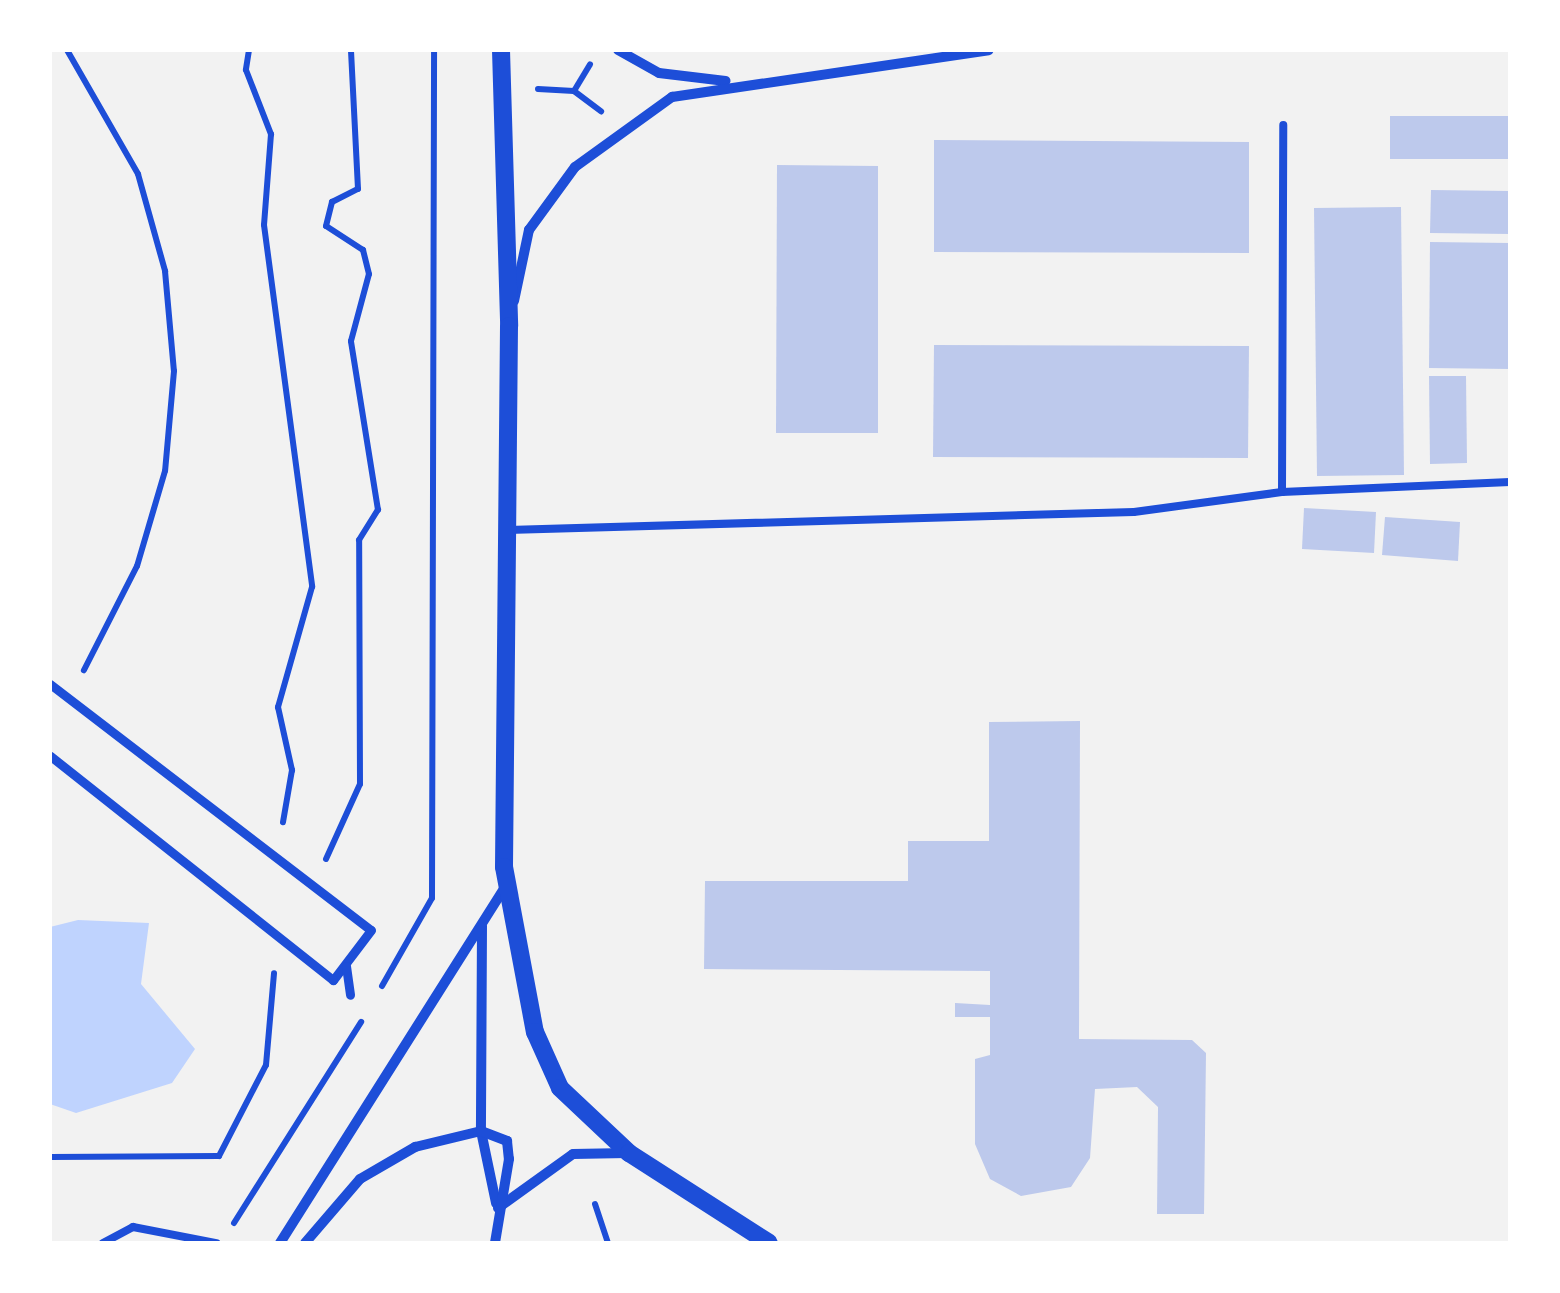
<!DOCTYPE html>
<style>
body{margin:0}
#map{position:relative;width:1560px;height:1293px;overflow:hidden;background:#f2f2f2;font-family:Ubuntu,sans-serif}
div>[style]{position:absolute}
.water>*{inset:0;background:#bfd3fe}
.building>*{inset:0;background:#bdc9ec}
.path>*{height:6px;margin:-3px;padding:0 3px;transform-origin:3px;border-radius:3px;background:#1d4ed8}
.service>*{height:8px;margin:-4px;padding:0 4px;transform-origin:4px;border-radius:4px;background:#1d4ed8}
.pedestrian>*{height:9px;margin:-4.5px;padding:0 4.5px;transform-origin:4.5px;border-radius:4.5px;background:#1d4ed8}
.minor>*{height:10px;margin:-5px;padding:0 5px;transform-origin:5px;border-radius:5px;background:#1d4ed8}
.tertiary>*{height:18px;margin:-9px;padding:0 9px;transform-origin:9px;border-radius:9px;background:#1d4ed8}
span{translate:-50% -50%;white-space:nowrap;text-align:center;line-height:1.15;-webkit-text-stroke:8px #fff;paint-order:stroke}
.frame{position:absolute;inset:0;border:52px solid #fff;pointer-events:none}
</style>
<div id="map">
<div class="water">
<i style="clip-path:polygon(78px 920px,149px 923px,141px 984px,195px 1049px,172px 1083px,76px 1113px,50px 1104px,50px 927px)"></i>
</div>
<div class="building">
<i style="clip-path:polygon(1390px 116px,1510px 116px,1510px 159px,1390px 159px)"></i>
<i style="clip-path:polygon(934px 140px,1249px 142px,1249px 253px,934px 252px)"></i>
<i style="clip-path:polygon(777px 165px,878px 166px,878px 433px,776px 433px)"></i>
<i style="clip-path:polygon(1431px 190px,1510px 191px,1510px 234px,1430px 233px)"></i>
<i style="clip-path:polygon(1401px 207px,1404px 475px,1317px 476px,1314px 208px)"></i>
<i style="clip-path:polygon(1430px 242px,1510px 243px,1510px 369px,1429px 368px)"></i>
<i style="clip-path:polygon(934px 345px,1249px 346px,1248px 458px,933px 457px)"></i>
<i style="clip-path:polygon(1429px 376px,1466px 376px,1467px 463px,1430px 464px)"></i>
<i style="clip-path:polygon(1304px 508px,1376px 512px,1374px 553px,1302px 549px)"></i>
<i style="clip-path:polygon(1385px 517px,1460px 522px,1458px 561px,1382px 555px)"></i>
<i style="clip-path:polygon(1080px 721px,1079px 1039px,1192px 1040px,1206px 1053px,1204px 1214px,1157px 1214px,1158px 1107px,1137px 1087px,1095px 1089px,1090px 1158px,1071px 1187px,1021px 1196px,990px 1179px,975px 1144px,975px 1059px,990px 1055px,990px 1017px,955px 1017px,955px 1003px,990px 1005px,990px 971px,704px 969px,705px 881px,908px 881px,908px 841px,989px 841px,989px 722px)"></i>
</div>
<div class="path">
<i style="left:67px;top:50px;width:143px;rotate:60.2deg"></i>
<i style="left:138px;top:174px;width:101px;rotate:74.4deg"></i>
<i style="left:165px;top:271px;width:100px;rotate:84.9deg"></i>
<i style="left:174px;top:371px;width:100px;rotate:95.1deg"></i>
<i style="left:165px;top:471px;width:99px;rotate:106.4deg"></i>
<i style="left:137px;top:566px;width:117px;rotate:117deg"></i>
<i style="left:249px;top:50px;width:20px;rotate:99deg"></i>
<i style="left:246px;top:70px;width:69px;rotate:68.7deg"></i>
<i style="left:271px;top:134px;width:91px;rotate:94.4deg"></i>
<i style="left:264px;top:225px;width:365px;rotate:82.4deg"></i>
<i style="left:312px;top:587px;width:125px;rotate:105.8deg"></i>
<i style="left:278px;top:707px;width:65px;rotate:77.5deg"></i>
<i style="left:292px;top:770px;width:53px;rotate:99.8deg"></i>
<i style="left:538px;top:89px;width:36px;rotate:3deg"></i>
<i style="left:574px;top:91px;width:31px;rotate:-59deg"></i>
<i style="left:574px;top:91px;width:34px;rotate:37deg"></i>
<i style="left:326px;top:859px;width:82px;rotate:-65.6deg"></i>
<i style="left:360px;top:784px;width:244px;rotate:-90.2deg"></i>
<i style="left:359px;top:540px;width:36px;rotate:-58deg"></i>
<i style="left:378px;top:510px;width:171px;rotate:-99.1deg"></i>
<i style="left:351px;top:341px;width:69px;rotate:-75deg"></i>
<i style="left:369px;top:274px;width:25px;rotate:-104deg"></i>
<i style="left:363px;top:250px;width:44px;rotate:-147deg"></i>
<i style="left:326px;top:226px;width:25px;rotate:-76deg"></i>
<i style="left:332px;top:202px;width:29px;rotate:-27deg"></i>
<i style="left:358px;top:189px;width:139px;rotate:-92.9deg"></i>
<i style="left:382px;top:986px;width:101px;rotate:-60.4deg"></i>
<i style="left:432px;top:898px;width:848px;rotate:-89.86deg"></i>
<i style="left:50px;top:1157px;width:169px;rotate:-0.3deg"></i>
<i style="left:219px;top:1156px;width:102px;rotate:-62.7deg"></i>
<i style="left:266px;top:1065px;width:92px;rotate:-85deg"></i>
<i style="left:595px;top:1204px;width:41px;rotate:71.6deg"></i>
<i style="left:234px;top:1223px;width:238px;rotate:-57.7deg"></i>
</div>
<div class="service">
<i style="left:1282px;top:492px;width:367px;rotate:-89.8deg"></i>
<i style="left:508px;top:530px;width:626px;rotate:-1.65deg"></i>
<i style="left:1134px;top:512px;width:149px;rotate:-7.7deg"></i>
<i style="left:1282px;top:492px;width:228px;rotate:-2.5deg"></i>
<i style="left:103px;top:1243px;width:34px;rotate:-28deg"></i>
<i style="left:133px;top:1227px;width:85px;rotate:10.9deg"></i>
</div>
<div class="pedestrian">
<i style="left:50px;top:684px;width:404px;rotate:37.5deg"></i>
<i style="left:371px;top:930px;width:63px;rotate:127.2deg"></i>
<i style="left:333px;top:980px;width:361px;rotate:-141.6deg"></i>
<i style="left:346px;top:966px;width:29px;rotate:82deg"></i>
</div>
<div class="minor">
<i style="left:618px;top:50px;width:47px;rotate:29.3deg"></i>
<i style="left:659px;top:73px;width:67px;rotate:6.8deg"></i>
<i style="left:514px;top:301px;width:73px;rotate:-78.1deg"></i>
<i style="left:529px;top:230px;width:78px;rotate:-53.9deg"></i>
<i style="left:575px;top:167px;width:120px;rotate:-35.8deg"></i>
<i style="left:672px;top:97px;width:320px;rotate:-8.4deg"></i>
<i style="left:482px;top:926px;width:205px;rotate:90.3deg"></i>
<i style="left:481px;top:1131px;width:74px;rotate:78.2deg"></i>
<i style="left:498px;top:1208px;width:92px;rotate:-35.8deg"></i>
<i style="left:573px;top:1154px;width:54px;rotate:-1.1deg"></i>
<i style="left:280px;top:1243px;width:421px;rotate:-57.7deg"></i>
<i style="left:305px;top:1243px;width:84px;rotate:-49.3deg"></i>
<i style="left:360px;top:1179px;width:64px;rotate:-30.2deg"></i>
<i style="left:415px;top:1147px;width:68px;rotate:-13.6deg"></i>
<i style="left:481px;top:1131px;width:28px;rotate:21deg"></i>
<i style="left:507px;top:1141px;width:18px;rotate:84deg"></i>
<i style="left:509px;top:1159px;width:85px;rotate:99.5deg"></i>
</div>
<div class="tertiary">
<i style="left:501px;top:50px;width:276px;rotate:88.3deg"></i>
<i style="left:509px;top:326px;width:541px;rotate:90.53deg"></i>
<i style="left:504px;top:867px;width:168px;rotate:79.4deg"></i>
<i style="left:535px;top:1032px;width:61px;rotate:65.9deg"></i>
<i style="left:560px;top:1088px;width:95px;rotate:43.3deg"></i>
<i style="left:629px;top:1153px;width:166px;rotate:32.7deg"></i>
</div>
<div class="frame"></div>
</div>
